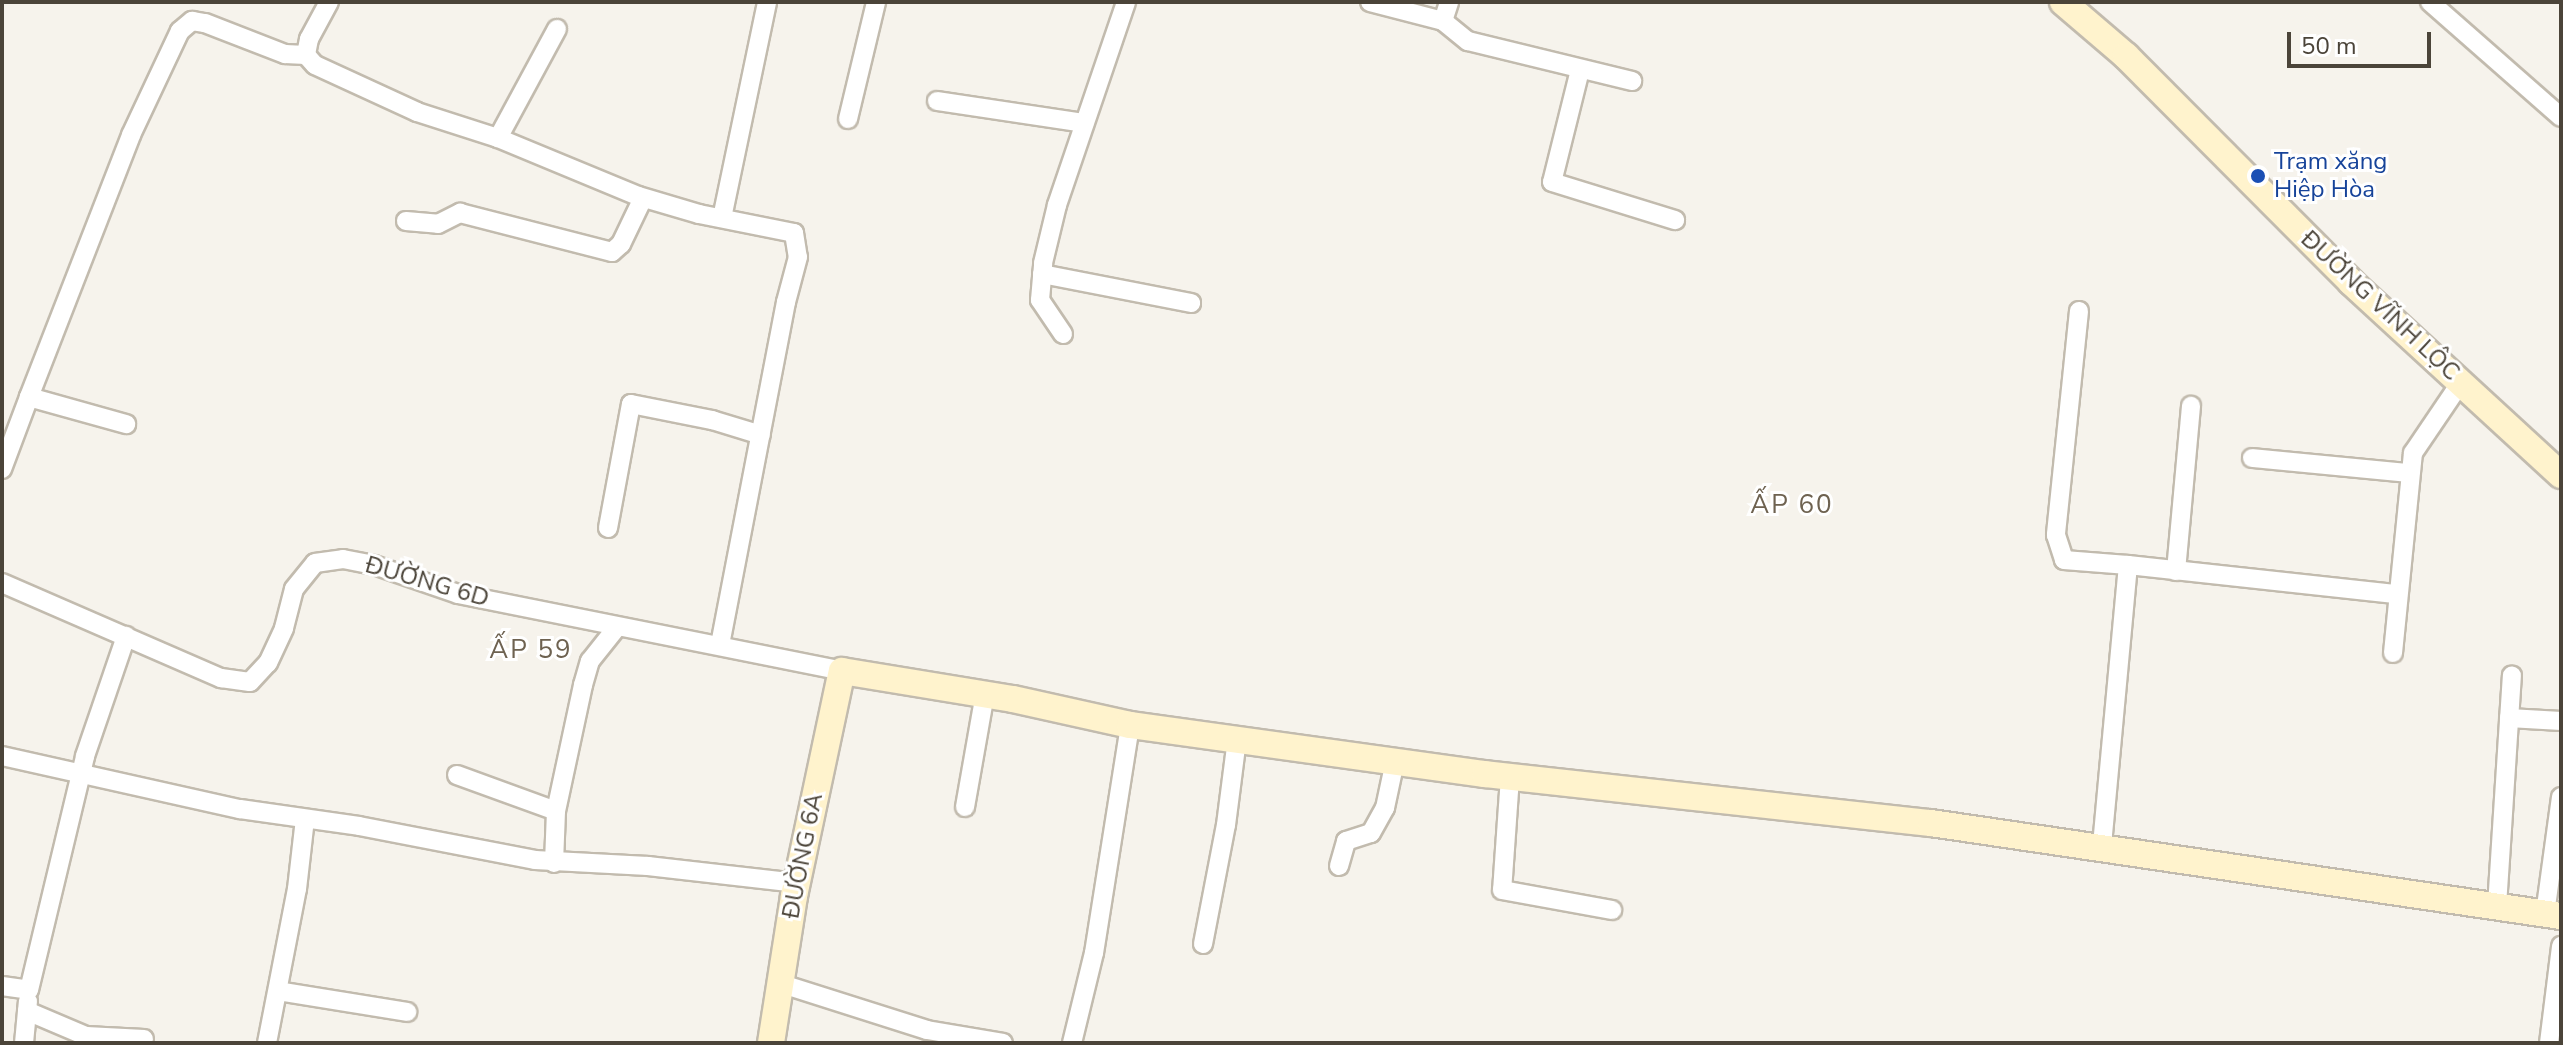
<!DOCTYPE html>
<meta charset="utf-8">
<style>
body{margin:0}
#map{position:relative;width:2563px;height:1045px;overflow:hidden;background:#f6f3ec;font-family:"Nunito Sans",sans-serif}
div>[style]{position:absolute}
.roads{filter:drop-shadow(2px 0 #c2bbae) drop-shadow(-2px 0 #c2bbae) drop-shadow(0 2px #c2bbae) drop-shadow(0 -2px #c2bbae)}
.street>*{height:18px;margin:-9px;padding:0 9px;transform-origin:9px;border-radius:9px;background:#fff}
.secondary>*{height:26px;margin:-13px;padding:0 13px;transform-origin:13px;border-radius:13px;background:#fff3cd}
.dots>*{width:22px;height:22px;translate:-50% -50%;box-sizing:border-box;border:4px solid #fff;border-radius:50%}
span{translate:-50% -50%;white-space:nowrap;text-align:center;line-height:1.15;-webkit-text-stroke:6px #fff;paint-order:stroke}
.transit-label{font-size:24px;color:#164399}
.left{translate:0 -50%;text-align:left}
.street-label{font-size:24px;color:#4b4439}
.neighbourhood-label{font-size:26px;color:#6e6250;letter-spacing:2px}
.frame{position:absolute;inset:0;border:4px solid #4b4439;pointer-events:none}
.scale{position:absolute;left:2287px;top:32px;width:144px;height:36px;box-sizing:border-box;border:4px solid #4b4439;border-top:0;padding-left:10px;font-size:24px;line-height:28px;white-space:nowrap;color:#4b4439;-webkit-text-stroke:6px #fff;paint-order:stroke}
</style>
<div id="map">
<div class="roads">
<div class="street">
<i style="left:329px;top:2px;width:42px;rotate:118.4deg"></i>
<i style="left:309px;top:39px;width:16px;rotate:101deg"></i>
<i style="left:306px;top:55px;width:13px;rotate:48deg"></i>
<i style="left:315px;top:65px;width:112px;rotate:24.7deg"></i>
<i style="left:417px;top:112px;width:85px;rotate:17.8deg"></i>
<i style="left:498px;top:138px;width:152px;rotate:22.5deg"></i>
<i style="left:638px;top:196px;width:64px;rotate:16.4deg"></i>
<i style="left:699px;top:214px;width:97px;rotate:11.3deg"></i>
<i style="left:794px;top:233px;width:24px;rotate:81deg"></i>
<i style="left:798px;top:257px;width:47px;rotate:104.9deg"></i>
<i style="left:786px;top:302px;width:350px;rotate:100.9deg"></i>
<i style="left:1370px;top:2px;width:75px;rotate:14.6deg"></i>
<i style="left:1443px;top:21px;width:20px;rotate:-72deg"></i>
<i style="left:2430px;top:2px;width:174px;rotate:41.3deg"></i>
<i style="left:1443px;top:21px;width:32px;rotate:39deg"></i>
<i style="left:1468px;top:41px;width:169px;rotate:13.7deg"></i>
<i style="left:1580px;top:70px;width:115px;rotate:104deg"></i>
<i style="left:1552px;top:182px;width:129px;rotate:17.2deg"></i>
<i style="left:937px;top:101px;width:149px;rotate:8.5deg"></i>
<i style="left:848px;top:119px;width:120px;rotate:-76.5deg"></i>
<i style="left:498px;top:138px;width:124px;rotate:-61.6deg"></i>
<i style="left:722px;top:218px;width:221px;rotate:-78.2deg"></i>
<i style="left:406px;top:221px;width:32px;rotate:5deg"></i>
<i style="left:438px;top:224px;width:25px;rotate:-27deg"></i>
<i style="left:460px;top:213px;width:157px;rotate:14.4deg"></i>
<i style="left:612px;top:252px;width:12px;rotate:-42deg"></i>
<i style="left:621px;top:244px;width:51px;rotate:-64.4deg"></i>
<i style="left:1042px;top:274px;width:152px;rotate:11deg"></i>
<i style="left:2079px;top:311px;width:225px;rotate:95.9deg"></i>
<i style="left:2056px;top:535px;width:26px;rotate:72deg"></i>
<i style="left:2064px;top:560px;width:64px;rotate:4.5deg"></i>
<i style="left:2128px;top:565px;width:283px;rotate:95.3deg"></i>
<i style="left:1063px;top:334px;width:41px;rotate:-124.1deg"></i>
<i style="left:1040px;top:300px;width:37px;rotate:-85deg"></i>
<i style="left:1043px;top:263px;width:60px;rotate:-76.4deg"></i>
<i style="left:1057px;top:205px;width:214px;rotate:-71.2deg"></i>
<i style="left:29px;top:397px;width:281px;rotate:-68.7deg"></i>
<i style="left:131px;top:135px;width:115px;rotate:-64.8deg"></i>
<i style="left:180px;top:31px;width:16px;rotate:-40deg"></i>
<i style="left:192px;top:21px;width:13px;rotate:9deg"></i>
<i style="left:205px;top:23px;width:86px;rotate:21.2deg"></i>
<i style="left:285px;top:54px;width:21px;rotate:3deg"></i>
<i style="left:2252px;top:458px;width:157px;rotate:5.5deg"></i>
<i style="left:2px;top:469px;width:77px;rotate:-69.4deg"></i>
<i style="left:29px;top:397px;width:101px;rotate:15.6deg"></i>
<i style="left:608px;top:528px;width:126px;rotate:-79.5deg"></i>
<i style="left:631px;top:404px;width:83px;rotate:11.2deg"></i>
<i style="left:712px;top:420px;width:51px;rotate:17deg"></i>
<i style="left:2128px;top:565px;width:271px;rotate:6.2deg"></i>
<i style="left:2176px;top:571px;width:166px;rotate:-84.8deg"></i>
<i style="left:2px;top:583px;width:239px;rotate:23.5deg"></i>
<i style="left:221px;top:678px;width:29px;rotate:8deg"></i>
<i style="left:250px;top:682px;width:26px;rotate:-47deg"></i>
<i style="left:268px;top:663px;width:38px;rotate:-65deg"></i>
<i style="left:284px;top:628px;width:40px;rotate:-75.6deg"></i>
<i style="left:294px;top:589px;width:33px;rotate:-51deg"></i>
<i style="left:315px;top:563px;width:28px;rotate:-8deg"></i>
<i style="left:343px;top:559px;width:32px;rotate:11deg"></i>
<i style="left:374px;top:565px;width:89px;rotate:19deg"></i>
<i style="left:458px;top:594px;width:392px;rotate:11.3deg"></i>
<i style="left:2393px;top:653px;width:201px;rotate:-84.3deg"></i>
<i style="left:2413px;top:453px;width:86px;rotate:-55.9deg"></i>
<i style="left:2509px;top:718px;width:52px;rotate:3.3deg"></i>
<i style="left:2px;top:756px;width:244px;rotate:12.6deg"></i>
<i style="left:240px;top:809px;width:120px;rotate:8.1deg"></i>
<i style="left:359px;top:826px;width:179px;rotate:10.9deg"></i>
<i style="left:535px;top:860px;width:113px;rotate:3deg"></i>
<i style="left:648px;top:866px;width:150px;rotate:6.5deg"></i>
<i style="left:457px;top:775px;width:105px;rotate:20deg"></i>
<i style="left:1510px;top:777px;width:113px;rotate:94deg"></i>
<i style="left:1502px;top:890px;width:112px;rotate:10.3deg"></i>
<i style="left:965px;top:807px;width:115px;rotate:-80deg"></i>
<i style="left:554px;top:863px;width:52px;rotate:-87.8deg"></i>
<i style="left:556px;top:811px;width:129px;rotate:-77.9deg"></i>
<i style="left:583px;top:685px;width:25px;rotate:-74deg"></i>
<i style="left:590px;top:661px;width:43px;rotate:-51.5deg"></i>
<i style="left:1339px;top:866px;width:26px;rotate:-74deg"></i>
<i style="left:1346px;top:841px;width:26px;rotate:-18deg"></i>
<i style="left:1371px;top:833px;width:29px;rotate:-61deg"></i>
<i style="left:1385px;top:808px;width:48px;rotate:-78deg"></i>
<i style="left:2497px;top:906px;width:231px;rotate:-86.3deg"></i>
<i style="left:2545px;top:914px;width:118px;rotate:-82.2deg"></i>
<i style="left:1203px;top:944px;width:121px;rotate:-79.1deg"></i>
<i style="left:1226px;top:825px;width:87px;rotate:-82.7deg"></i>
<i style="left:779px;top:983px;width:155px;rotate:17.6deg"></i>
<i style="left:927px;top:1030px;width:77px;rotate:9.7deg"></i>
<i style="left:2px;top:986px;width:27px;rotate:8deg"></i>
<i style="left:29px;top:990px;width:241px;rotate:-76.5deg"></i>
<i style="left:85px;top:756px;width:127px;rotate:-71.1deg"></i>
<i style="left:278px;top:991px;width:131px;rotate:9.2deg"></i>
<i style="left:27px;top:1011px;width:64px;rotate:23deg"></i>
<i style="left:86px;top:1036px;width:58px;rotate:3deg"></i>
<i style="left:24px;top:1043px;width:42px;rotate:-84.6deg"></i>
<i style="left:267px;top:1043px;width:157px;rotate:-79deg"></i>
<i style="left:297px;top:889px;width:70px;rotate:-83.5deg"></i>
<i style="left:1072px;top:1043px;width:93px;rotate:-76.3deg"></i>
<i style="left:1094px;top:953px;width:231px;rotate:-81deg"></i>
<i style="left:2549px;top:1043px;width:98px;rotate:-82.9deg"></i>
</div>
<div class="secondary">
<i style="left:2063px;top:2px;width:83px;rotate:40.6deg"></i>
<i style="left:2126px;top:56px;width:319px;rotate:45.1deg"></i>
<i style="left:2351px;top:282px;width:285px;rotate:42.6deg"></i>
<i style="left:771px;top:1043px;width:149px;rotate:-81.1deg"></i>
<i style="left:794px;top:896px;width:230px;rotate:-78deg"></i>
<i style="left:842px;top:671px;width:173px;rotate:9.3deg"></i>
<i style="left:1013px;top:699px;width:120px;rotate:12.5deg"></i>
<i style="left:1130px;top:725px;width:358px;rotate:7.9deg"></i>
<i style="left:1485px;top:774px;width:449px;rotate:6.3deg"></i>
<i style="left:1931px;top:823px;width:637px;rotate:8.4deg"></i>
</div>
</div>
<div class="dots">
<i style="left:2258px;top:176px;background:#1a4fb4"></i>
</div>
<div class="transit-label">
<span class="left" style="left:2274px;top:176px">Trạm xăng<br>Hiệp Hòa</span>
</div>
<div class="street-label">
<span style="left:2380px;top:306px;rotate:43deg">ĐƯỜNG VĨNH LỘC</span>
<span style="left:427px;top:582px;rotate:16deg">ĐƯỜNG 6D</span>
<span style="left:803px;top:856px;rotate:-79deg">ĐƯỜNG 6A</span>
</div>
<div class="neighbourhood-label">
<span style="left:1792px;top:505px">ẤP 60</span>
<span style="left:531px;top:650px">ẤP 59</span>
</div>
<div class="frame"></div>
<div class="scale">50 m</div>
</div>
